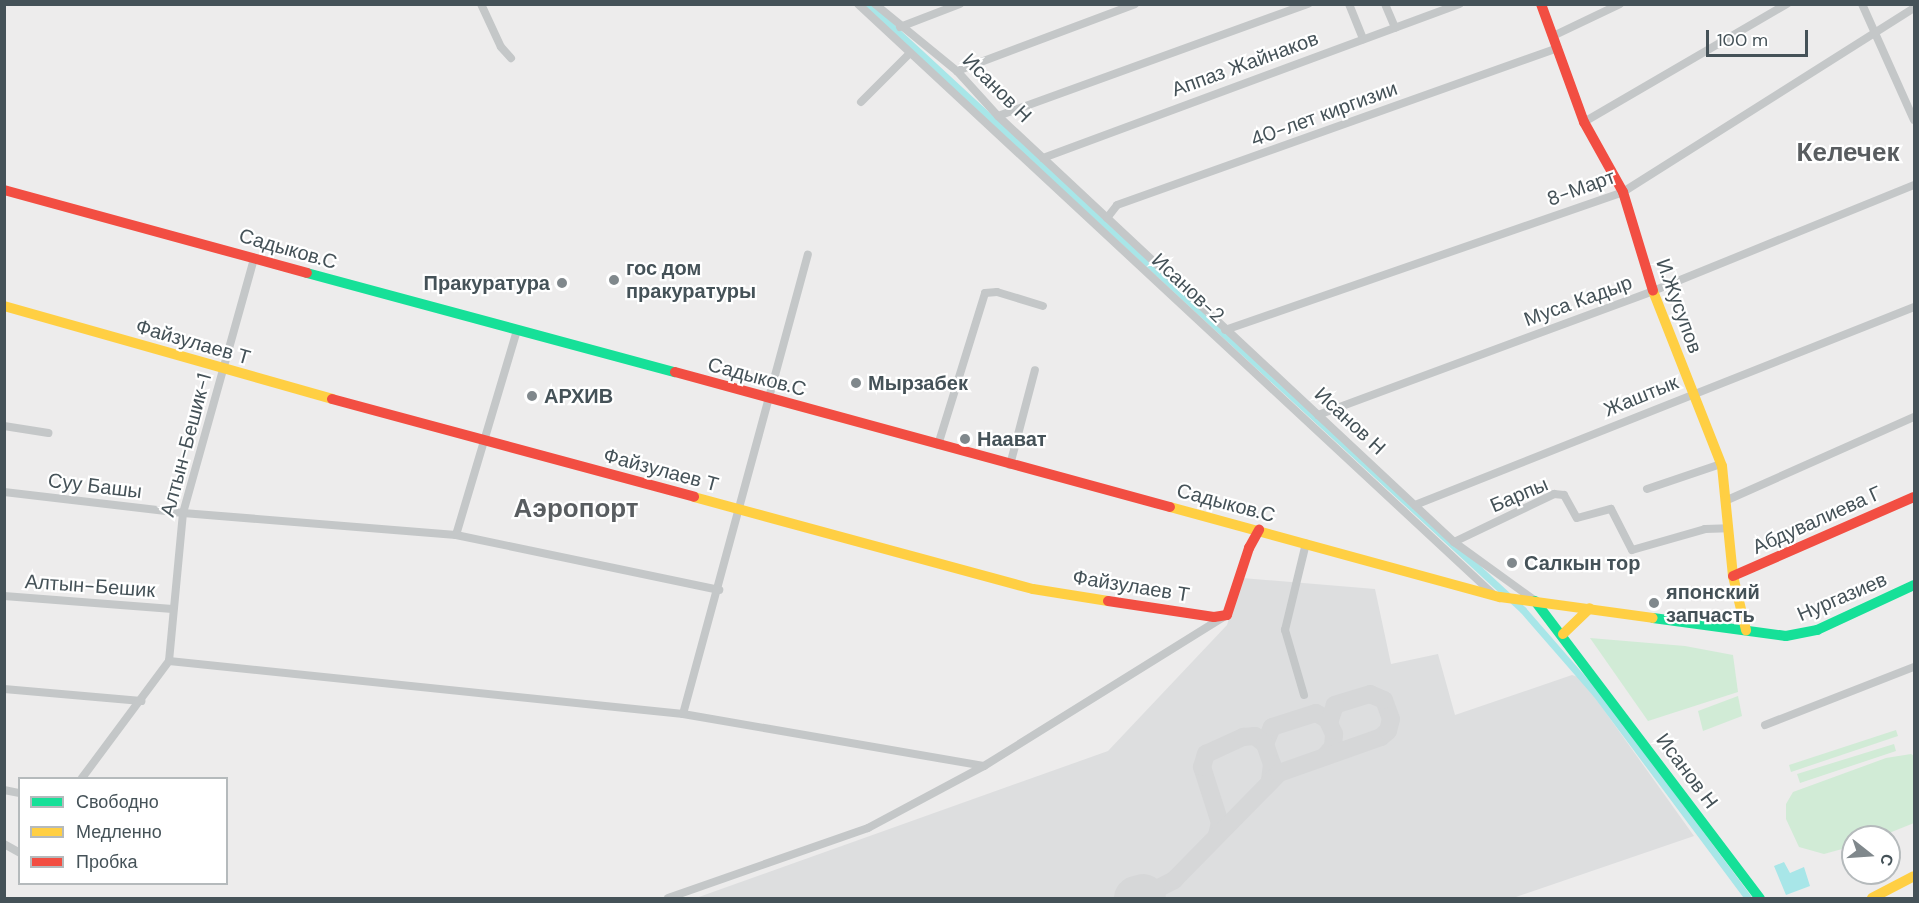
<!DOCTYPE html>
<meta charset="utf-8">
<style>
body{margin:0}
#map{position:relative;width:1919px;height:903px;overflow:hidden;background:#edecec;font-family:"DM Sans",sans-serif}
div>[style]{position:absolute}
.airport>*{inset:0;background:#dddedf}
.green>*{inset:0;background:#d1ebd6}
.water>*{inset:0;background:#a8e6e8}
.canal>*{height:7px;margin:-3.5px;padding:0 3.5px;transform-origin:3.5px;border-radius:3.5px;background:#a8e6e8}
.taxiway>*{height:18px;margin:-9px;padding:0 9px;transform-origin:9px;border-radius:9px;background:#d6d7d8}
.runway>*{height:45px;margin:-22.5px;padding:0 22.5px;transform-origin:22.5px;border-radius:22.5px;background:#d6d7d8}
.street>*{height:8px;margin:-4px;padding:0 4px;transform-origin:4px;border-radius:4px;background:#c4c7c8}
.fast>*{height:10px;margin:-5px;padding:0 5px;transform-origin:5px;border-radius:5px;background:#16e098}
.slow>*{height:10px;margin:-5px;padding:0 5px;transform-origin:5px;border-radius:5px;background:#ffcf43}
.jam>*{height:10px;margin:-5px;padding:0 5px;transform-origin:5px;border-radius:5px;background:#f24e42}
.dots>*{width:16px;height:16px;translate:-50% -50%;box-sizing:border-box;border:3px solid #fff;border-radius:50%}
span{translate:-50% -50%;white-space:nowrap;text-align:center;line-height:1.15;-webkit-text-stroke:4.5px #fff;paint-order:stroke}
.street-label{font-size:20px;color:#455258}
.poi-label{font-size:20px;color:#455258;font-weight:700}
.left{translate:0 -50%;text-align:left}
.right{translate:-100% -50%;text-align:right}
.district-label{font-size:26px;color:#595d60;font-weight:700}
.frame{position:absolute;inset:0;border:6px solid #455258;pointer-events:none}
.legend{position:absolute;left:18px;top:777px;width:210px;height:108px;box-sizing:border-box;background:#fff;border:2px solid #b5babc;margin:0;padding:8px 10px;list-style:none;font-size:18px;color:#455258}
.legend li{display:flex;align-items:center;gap:12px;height:30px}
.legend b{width:30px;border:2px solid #b5babc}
.north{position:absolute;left:1841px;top:825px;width:60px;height:60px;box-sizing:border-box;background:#fff;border:2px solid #b5babc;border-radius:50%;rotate:107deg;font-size:16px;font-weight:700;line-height:24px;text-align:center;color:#455258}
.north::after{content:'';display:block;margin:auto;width:21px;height:27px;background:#80888c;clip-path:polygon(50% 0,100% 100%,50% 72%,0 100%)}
.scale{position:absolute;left:1706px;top:30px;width:102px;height:27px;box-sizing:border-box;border:3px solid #455258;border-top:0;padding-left:8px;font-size:18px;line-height:21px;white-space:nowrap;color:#455258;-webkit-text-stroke:4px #fff;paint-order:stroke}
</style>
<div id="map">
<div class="airport">
<i style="clip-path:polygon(1242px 578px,1375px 589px,1391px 664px,1438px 654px,1455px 715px,1572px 675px,1581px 678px,1694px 836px,1513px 898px,696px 898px,1108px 751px,1227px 625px)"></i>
</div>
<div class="green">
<i style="clip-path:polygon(1590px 638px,1685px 646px,1733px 655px,1738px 692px,1648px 721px)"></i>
<i style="clip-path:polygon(1738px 696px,1742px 716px,1703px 731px,1698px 711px)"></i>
<i style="clip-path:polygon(1896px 730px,1898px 736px,1791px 772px,1789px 765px)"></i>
<i style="clip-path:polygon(1894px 744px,1896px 751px,1800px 783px,1797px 774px)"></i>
<i style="clip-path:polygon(1911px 754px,1914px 756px,1914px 823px,1879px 837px,1853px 837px,1853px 846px,1824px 854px,1799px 847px,1786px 819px,1786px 804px,1793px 792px,1886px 758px)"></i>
</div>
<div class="water">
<i style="clip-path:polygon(1784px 862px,1790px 873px,1804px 867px,1810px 886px,1786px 895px,1774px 866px)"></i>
</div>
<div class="canal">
<i style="left:867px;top:4px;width:893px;rotate:42.73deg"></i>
<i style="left:1523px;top:610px;width:111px;rotate:49deg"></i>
<i style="left:1596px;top:694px;width:254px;rotate:53.3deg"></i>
</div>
<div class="taxiway">
<i style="left:1265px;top:744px;width:18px;rotate:-68deg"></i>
<i style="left:1272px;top:727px;width:46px;rotate:-17.7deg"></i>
<i style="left:1316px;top:713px;width:13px;rotate:29deg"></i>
<i style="left:1327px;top:719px;width:17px;rotate:65deg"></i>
<i style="left:1334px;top:734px;width:13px;rotate:94deg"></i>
<i style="left:1333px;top:747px;width:12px;rotate:132deg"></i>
<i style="left:1217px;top:835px;width:12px;rotate:-76deg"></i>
<i style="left:1220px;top:823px;width:59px;rotate:-107.8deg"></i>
<i style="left:1202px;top:767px;width:14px;rotate:-73deg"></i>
<i style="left:1206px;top:754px;width:41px;rotate:-24.7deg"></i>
<i style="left:1243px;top:737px;width:12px;rotate:-5deg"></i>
<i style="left:1255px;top:736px;width:13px;rotate:39deg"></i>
<i style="left:1265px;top:744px;width:21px;rotate:71deg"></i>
<i style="left:1272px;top:764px;width:17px;rotate:97deg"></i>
<i style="left:1143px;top:896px;width:35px;rotate:-27deg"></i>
<i style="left:1174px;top:880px;width:150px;rotate:-45.5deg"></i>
<i style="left:1279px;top:773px;width:108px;rotate:-19.4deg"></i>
<i style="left:1381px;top:737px;width:9px;rotate:-41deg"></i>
<i style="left:1388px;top:731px;width:12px;rotate:-76deg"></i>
<i style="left:1391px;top:719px;width:20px;rotate:-110deg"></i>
<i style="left:1384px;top:700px;width:15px;rotate:-157deg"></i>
<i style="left:1370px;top:694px;width:37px;rotate:163deg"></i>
<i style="left:1335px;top:705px;width:18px;rotate:109deg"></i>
</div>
<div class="runway">
<i style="left:1136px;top:898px;width:7px;rotate:-16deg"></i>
</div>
<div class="street">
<i style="left:481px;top:4px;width:47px;rotate:65.1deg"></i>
<i style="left:501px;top:47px;width:15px;rotate:48deg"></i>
<i style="left:858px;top:4px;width:868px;rotate:42.9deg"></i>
<i style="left:875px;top:4px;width:106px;rotate:39.3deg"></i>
<i style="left:957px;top:71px;width:61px;rotate:47.7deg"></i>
<i style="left:998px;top:116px;width:624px;rotate:43.05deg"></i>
<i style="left:1454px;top:542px;width:99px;rotate:35.9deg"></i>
<i style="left:1349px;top:4px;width:38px;rotate:68deg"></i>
<i style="left:1385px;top:4px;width:26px;rotate:67deg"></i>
<i style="left:1862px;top:4px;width:127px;rotate:65.9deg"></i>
<i style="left:900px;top:27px;width:64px;rotate:-21deg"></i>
<i style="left:1553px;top:36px;width:74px;rotate:-25.5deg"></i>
<i style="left:957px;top:71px;width:190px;rotate:-20.6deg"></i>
<i style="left:861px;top:102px;width:69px;rotate:-45deg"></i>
<i style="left:998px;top:116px;width:330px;rotate:-19.9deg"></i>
<i style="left:1584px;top:122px;width:235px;rotate:-30.2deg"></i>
<i style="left:1043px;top:158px;width:444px;rotate:-20.3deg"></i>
<i style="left:1107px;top:218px;width:16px;rotate:-52deg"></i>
<i style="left:1117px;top:205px;width:468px;rotate:-19.6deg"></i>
<i style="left:1225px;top:330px;width:421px;rotate:-19.1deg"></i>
<i style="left:1623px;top:192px;width:344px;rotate:-32.3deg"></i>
<i style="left:1318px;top:415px;width:357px;rotate:-20.3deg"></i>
<i style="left:1653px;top:291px;width:282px;rotate:-22.1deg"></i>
<i style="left:4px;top:426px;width:45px;rotate:9deg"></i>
<i style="left:938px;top:445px;width:159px;rotate:-72.8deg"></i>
<i style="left:985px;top:293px;width:12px;rotate:-5deg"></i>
<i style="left:997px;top:292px;width:48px;rotate:16.9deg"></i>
<i style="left:1010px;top:465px;width:98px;rotate:-75.3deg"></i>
<i style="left:1647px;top:489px;width:78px;rotate:-18.7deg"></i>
<i style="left:4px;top:492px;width:180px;rotate:6.7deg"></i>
<i style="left:183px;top:513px;width:274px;rotate:4.6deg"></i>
<i style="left:456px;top:535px;width:214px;rotate:-73.4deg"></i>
<i style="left:1725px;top:501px;width:207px;rotate:-24deg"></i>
<i style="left:1415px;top:505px;width:537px;rotate:-21.64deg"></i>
<i style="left:456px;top:535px;width:269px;rotate:11.8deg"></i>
<i style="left:1454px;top:542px;width:111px;rotate:-25.6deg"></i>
<i style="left:1554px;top:494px;width:10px;rotate:6deg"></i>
<i style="left:1564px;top:495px;width:26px;rotate:61deg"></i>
<i style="left:1577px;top:518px;width:35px;rotate:-15deg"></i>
<i style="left:1611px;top:509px;width:46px;rotate:62.9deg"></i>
<i style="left:1632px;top:550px;width:76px;rotate:-16deg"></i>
<i style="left:1705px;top:529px;width:23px;rotate:-2deg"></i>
<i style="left:4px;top:596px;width:169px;rotate:4.4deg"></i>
<i style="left:169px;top:661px;width:149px;rotate:-84.6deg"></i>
<i style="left:183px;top:513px;width:265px;rotate:-74.4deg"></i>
<i style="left:4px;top:689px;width:138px;rotate:5deg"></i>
<i style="left:1304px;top:695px;width:68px;rotate:-106.3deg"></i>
<i style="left:1285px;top:630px;width:89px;rotate:-76.4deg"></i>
<i style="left:683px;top:714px;width:476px;rotate:-74.8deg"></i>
<i style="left:1765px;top:725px;width:160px;rotate:-21.3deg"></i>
<i style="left:82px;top:778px;width:146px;rotate:-53.4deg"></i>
<i style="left:169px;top:661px;width:517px;rotate:5.89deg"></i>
<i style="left:683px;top:714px;width:305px;rotate:9.8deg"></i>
<i style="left:984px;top:766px;width:282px;rotate:-31.9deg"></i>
<i style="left:4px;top:790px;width:16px;rotate:11deg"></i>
<i style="left:4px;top:844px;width:18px;rotate:29deg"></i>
<i style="left:668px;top:898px;width:212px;rotate:-19.3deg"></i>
<i style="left:868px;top:828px;width:132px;rotate:-28.1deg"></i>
</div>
<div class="fast">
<i style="left:307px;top:273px;width:381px;rotate:15.1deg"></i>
<i style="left:1535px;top:601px;width:373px;rotate:52.9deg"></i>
<i style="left:1653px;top:618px;width:134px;rotate:7.7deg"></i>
<i style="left:1786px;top:636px;width:32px;rotate:-11deg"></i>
<i style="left:1817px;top:630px;width:107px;rotate:-24.9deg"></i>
</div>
<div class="slow">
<i style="left:1653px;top:291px;width:188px;rotate:68.5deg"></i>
<i style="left:1722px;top:466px;width:111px;rotate:84.3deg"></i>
<i style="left:1733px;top:576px;width:56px;rotate:76.5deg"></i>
<i style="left:4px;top:306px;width:341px;rotate:15.8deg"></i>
<i style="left:694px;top:497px;width:351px;rotate:15.2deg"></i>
<i style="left:1033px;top:589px;width:76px;rotate:9.1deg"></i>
<i style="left:1170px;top:507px;width:342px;rotate:15.3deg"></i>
<i style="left:1500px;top:597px;width:154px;rotate:7.8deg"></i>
<i style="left:1563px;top:634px;width:37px;rotate:-44deg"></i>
<i style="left:1872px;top:898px;width:47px;rotate:-27.6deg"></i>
</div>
<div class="jam">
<i style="left:1541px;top:4px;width:126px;rotate:70deg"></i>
<i style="left:1584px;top:122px;width:80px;rotate:60.9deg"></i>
<i style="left:1623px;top:192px;width:103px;rotate:73.1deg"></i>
<i style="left:4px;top:190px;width:314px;rotate:15.3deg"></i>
<i style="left:675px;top:372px;width:513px;rotate:15.26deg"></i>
<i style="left:332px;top:399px;width:375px;rotate:15.1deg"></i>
<i style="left:1733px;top:576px;width:197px;rotate:-23.6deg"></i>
<i style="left:1108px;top:601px;width:107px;rotate:8.6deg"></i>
<i style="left:1214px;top:617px;width:13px;rotate:-9deg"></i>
<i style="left:1227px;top:615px;width:71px;rotate:-71.8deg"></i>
<i style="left:1249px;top:548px;width:21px;rotate:-61deg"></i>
</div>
<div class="dots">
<i style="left:614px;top:280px;background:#80888c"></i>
<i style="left:562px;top:283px;background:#80888c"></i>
<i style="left:856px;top:383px;background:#80888c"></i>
<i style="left:532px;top:396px;background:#80888c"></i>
<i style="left:965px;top:439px;background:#80888c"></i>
<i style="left:1512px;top:563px;background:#80888c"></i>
<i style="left:1654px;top:603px;background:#80888c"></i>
</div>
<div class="street-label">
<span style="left:1245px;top:64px;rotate:-20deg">Аппаз Жайнаков</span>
<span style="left:997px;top:88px;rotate:45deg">Исанов Н</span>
<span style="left:1324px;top:114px;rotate:-20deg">40-лет киргизии</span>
<span style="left:1581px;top:188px;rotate:-20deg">8-Март</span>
<span style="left:288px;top:249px;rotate:16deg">Садыков.С</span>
<span style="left:1188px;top:288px;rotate:43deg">Исанов-2</span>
<span style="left:1578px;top:301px;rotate:-20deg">Муса Кадыр</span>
<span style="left:1679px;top:306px;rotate:70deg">И.Жусупов</span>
<span style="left:193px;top:342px;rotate:16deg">Файзулаев Т</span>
<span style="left:757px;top:377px;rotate:15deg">Садыков.С</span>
<span style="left:1641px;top:396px;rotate:-22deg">Жаштык</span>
<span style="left:1350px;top:421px;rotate:43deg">Исанов Н</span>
<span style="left:186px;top:445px;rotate:-75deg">Алтын-Бешик-1</span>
<span style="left:661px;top:470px;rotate:15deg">Файзулаев Т</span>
<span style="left:95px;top:486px;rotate:7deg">Суу Башы</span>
<span style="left:1519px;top:495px;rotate:-23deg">Барпы</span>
<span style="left:1226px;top:503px;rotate:15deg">Садыков.С</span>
<span style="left:1817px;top:520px;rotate:-24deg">Абдувалиева Г</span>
<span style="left:90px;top:586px;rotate:4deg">Алтын-Бешик</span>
<span style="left:1131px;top:586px;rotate:9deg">Файзулаев Т</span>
<span style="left:1842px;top:597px;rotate:-23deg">Нургазиев</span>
<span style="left:1687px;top:771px;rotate:53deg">Исанов Н</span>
</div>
<div class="poi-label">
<span class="left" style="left:626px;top:280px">гос дом<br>пракуратуры</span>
<span class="right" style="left:550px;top:283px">Пракуратура</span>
<span class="left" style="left:868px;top:383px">Мырзабек</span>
<span class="left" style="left:544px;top:396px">АРХИВ</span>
<span class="left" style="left:977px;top:439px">Наават</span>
<span class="left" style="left:1524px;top:563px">Салкын тор</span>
<span class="left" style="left:1666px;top:604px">японский<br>запчасть</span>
</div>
<div class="district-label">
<span style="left:1848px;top:153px">Келечек</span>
<span style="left:576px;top:509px">Аэропорт</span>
</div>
<div class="frame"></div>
<ul class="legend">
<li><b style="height:8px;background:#16e098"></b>Свободно</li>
<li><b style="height:8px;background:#ffcf43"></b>Медленно</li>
<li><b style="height:8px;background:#f24e42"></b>Пробка</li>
</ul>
<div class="north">С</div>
<div class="scale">100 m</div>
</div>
